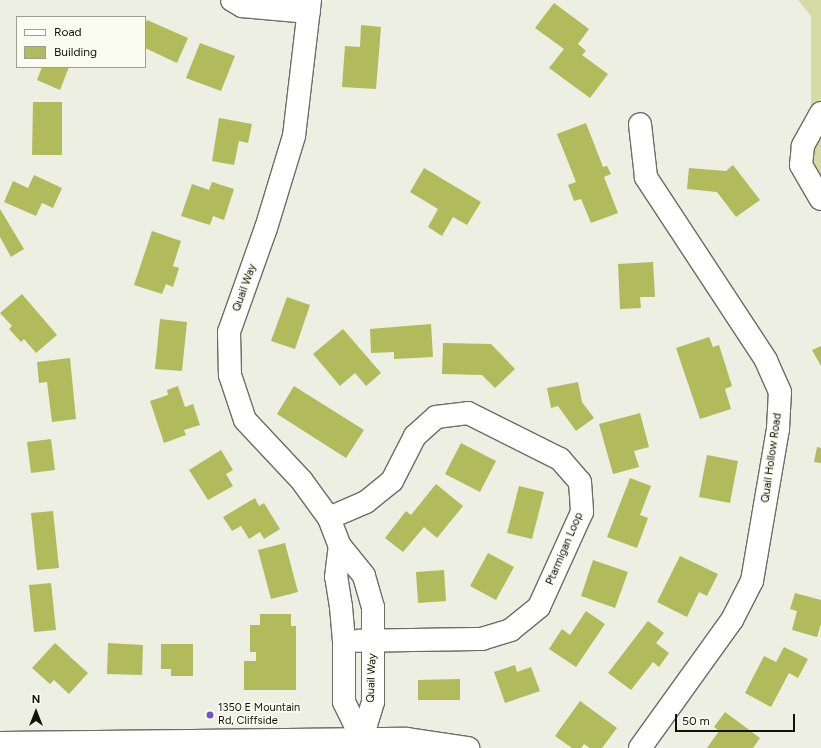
<!DOCTYPE html>
<style>
body{margin:0}
#map{position:relative;width:821px;height:748px;overflow:hidden;background:#edefe3;font-family:Figtree,sans-serif}
div>[style]{position:absolute}
.green>*{inset:0;background:#d4dca4}
.building>*{inset:0;background:#b1bb5b}
.roads{filter:drop-shadow(1px 0 #6c6d63) drop-shadow(-1px 0 #6c6d63) drop-shadow(0 1px #6c6d63) drop-shadow(0 -1px #6c6d63)}
.minor>*{height:22px;margin:-11px;padding:0 11px;transform-origin:11px;border-radius:11px;background:#fff}
.dots>*{width:11px;height:11px;translate:-50% -50%;box-sizing:border-box;border:2px solid #fafcf0;border-radius:50%}
span{translate:-50% -50%;white-space:nowrap;text-align:center;line-height:1.15;-webkit-text-stroke:3.5px #fafcf0;paint-order:stroke}
.street-label{font-size:11px;color:#11120e}
.poi-label{font-size:11px;color:#11120e}
.left{translate:0 -50%;text-align:left}
.legend{position:absolute;left:16px;top:16px;width:130px;height:52px;box-sizing:border-box;background:#fafcf0;border:1px solid #9d9e96;margin:0;padding:5px 7px;list-style:none;font-size:12px;color:#11120e}
.legend li{display:flex;align-items:center;gap:8px;height:20px}
.legend b{width:20px;border:1px solid #9d9e96}
.north{position:absolute;left:16px;top:692px;width:40px;height:40px;-webkit-text-stroke:3px #fafcf0;paint-order:stroke;rotate:0deg;font-size:11px;font-weight:700;line-height:16px;text-align:center;color:#11120e}
.north::after{content:'';display:block;margin:auto;width:14px;height:18px;background:#11120e;clip-path:polygon(50% 0,100% 100%,50% 72%,0 100%)}
.scale{position:absolute;left:675px;top:714px;width:120px;height:18px;box-sizing:border-box;border:2px solid #11120e;border-top:0;padding-left:5px;font-size:12px;line-height:14px;white-space:nowrap;color:#11120e;-webkit-text-stroke:3px #fafcf0;paint-order:stroke}
</style>
<div id="map">
<div class="green">
<i style="clip-path:polygon(798px 0,821px 0,821px 177px,811px 162px,811px 16px)"></i>
</div>
<div class="building">
<i style="clip-path:polygon(554px 3px,589px 29px,578px 44px,586px 51px,582px 55px,608px 74px,590px 98px,549px 68px,564px 49px,535px 28px)"></i>
<i style="clip-path:polygon(147px 20px,188px 38px,177px 63px,145px 48px,145px 24px)"></i>
<i style="clip-path:polygon(361px 25px,381px 27px,376px 89px,342px 87px,345px 46px,360px 47px)"></i>
<i style="clip-path:polygon(200px 43px,235px 56px,221px 91px,186px 78px)"></i>
<i style="clip-path:polygon(42px 67px,69px 67px,60px 90px,37px 80px)"></i>
<i style="clip-path:polygon(33px 102px,62px 102px,62px 155px,32px 155px)"></i>
<i style="clip-path:polygon(219px 118px,252px 124px,248px 143px,239px 141px,234px 165px,212px 161px)"></i>
<i style="clip-path:polygon(586px 123px,603px 167px,607px 166px,611px 174px,604px 177px,618px 213px,591px 223px,581px 199px,574px 201px,568px 185px,576px 182px,557px 134px)"></i>
<i style="clip-path:polygon(733px 165px,760px 200px,736px 217px,717px 192px,687px 189px,689px 168px,726px 171px)"></i>
<i style="clip-path:polygon(424px 168px,481px 202px,467px 225px,453px 217px,442px 236px,428px 227px,438px 209px,410px 192px)"></i>
<i style="clip-path:polygon(34px 175px,62px 188px,53px 208px,42px 203px,36px 216px,4px 202px,13px 181px,28px 188px)"></i>
<i style="clip-path:polygon(212px 182px,234px 189px,224px 220px,213px 216px,210px 225px,181px 216px,192px 184px,209px 190px)"></i>
<i style="clip-path:polygon(0 209px,24px 249px,11px 257px,0 237px)"></i>
<i style="clip-path:polygon(152px 231px,181px 241px,173px 266px,179px 268px,173px 287px,166px 284px,162px 294px,134px 285px)"></i>
<i style="clip-path:polygon(653px 262px,655px 297px,640px 297px,641px 308px,620px 309px,618px 264px)"></i>
<i style="clip-path:polygon(22px 294px,57px 335px,36px 353px,24px 339px,21px 342px,9px 329px,12px 326px,0 313px)"></i>
<i style="clip-path:polygon(287px 297px,310px 305px,295px 349px,271px 341px)"></i>
<i style="clip-path:polygon(160px 319px,187px 322px,182px 371px,155px 369px)"></i>
<i style="clip-path:polygon(431px 324px,433px 357px,394px 359px,394px 352px,371px 353px,370px 329px)"></i>
<i style="clip-path:polygon(343px 329px,381px 373px,366px 386px,355px 373px,340px 386px,313px 354px)"></i>
<i style="clip-path:polygon(709px 337px,713px 347px,719px 345px,732px 386px,725px 389px,731px 409px,700px 419px,676px 348px)"></i>
<i style="clip-path:polygon(443px 343px,491px 344px,515px 369px,495px 388px,482px 375px,442px 374px)"></i>
<i style="clip-path:polygon(821px 346px,821px 366px,812px 350px)"></i>
<i style="clip-path:polygon(70px 358px,76px 419px,52px 422px,47px 382px,39px 383px,37px 362px)"></i>
<i style="clip-path:polygon(578px 382px,582px 402px,594px 418px,576px 431px,558px 406px,551px 408px,547px 388px)"></i>
<i style="clip-path:polygon(178px 386px,185px 407px,193px 404px,200px 425px,184px 430px,186px 435px,164px 443px,150px 401px,168px 395px,167px 390px)"></i>
<i style="clip-path:polygon(294px 386px,364px 430px,346px 458px,277px 414px)"></i>
<i style="clip-path:polygon(640px 413px,649px 447px,634px 451px,639px 467px,613px 474px,599px 424px)"></i>
<i style="clip-path:polygon(51px 439px,55px 470px,31px 473px,27px 442px)"></i>
<i style="clip-path:polygon(461px 443px,496px 461px,480px 492px,445px 474px)"></i>
<i style="clip-path:polygon(817px 447px,821px 448px,821px 463px,814px 462px)"></i>
<i style="clip-path:polygon(221px 450px,233px 470px,226px 474px,233px 486px,208px 500px,189px 470px)"></i>
<i style="clip-path:polygon(707px 455px,738px 461px,730px 503px,699px 497px)"></i>
<i style="clip-path:polygon(630px 478px,651px 486px,640px 515px,648px 518px,637px 548px,607px 537px)"></i>
<i style="clip-path:polygon(436px 484px,463px 506px,437px 538px,424px 527px,403px 552px,385px 538px,406px 511px,411px 515px)"></i>
<i style="clip-path:polygon(519px 486px,544px 492px,532px 539px,507px 533px)"></i>
<i style="clip-path:polygon(255px 498px,259px 506px,264px 503px,280px 529px,264px 539px,260px 532px,249px 539px,241px 526px,232px 531px,223px 517px)"></i>
<i style="clip-path:polygon(53px 511px,59px 568px,37px 570px,31px 513px)"></i>
<i style="clip-path:polygon(285px 543px,298px 592px,271px 599px,258px 550px)"></i>
<i style="clip-path:polygon(488px 553px,514px 567px,496px 600px,470px 586px)"></i>
<i style="clip-path:polygon(680px 556px,718px 574px,707px 596px,699px 592px,687px 617px,657px 602px)"></i>
<i style="clip-path:polygon(593px 560px,628px 572px,615px 608px,581px 596px)"></i>
<i style="clip-path:polygon(444px 570px,446px 601px,418px 603px,416px 572px)"></i>
<i style="clip-path:polygon(51px 583px,56px 630px,34px 632px,29px 585px)"></i>
<i style="clip-path:polygon(795px 593px,821px 600px,821px 624px,817px 637px,792px 630px,797px 611px,790px 609px)"></i>
<i style="clip-path:polygon(586px 611px,605px 624px,576px 667px,549px 649px,562px 629px,570px 635px)"></i>
<i style="clip-path:polygon(260px 614px,291px 614px,291px 626px,296px 626px,296px 690px,244px 690px,244px 661px,256px 661px,256px 652px,250px 652px,250px 625px,260px 625px)"></i>
<i style="clip-path:polygon(648px 621px,664px 633px,656px 643px,669px 653px,659px 667px,653px 662px,631px 690px,608px 673px)"></i>
<i style="clip-path:polygon(55px 643px,88px 673px,69px 694px,54px 680px,50px 684px,32px 668px)"></i>
<i style="clip-path:polygon(108px 643px,143px 645px,142px 675px,107px 674px)"></i>
<i style="clip-path:polygon(161px 644px,193px 644px,193px 676px,171px 676px,171px 669px,161px 669px)"></i>
<i style="clip-path:polygon(784px 647px,808px 659px,798px 678px,789px 673px,771px 707px,745px 693px,764px 656px,776px 662px)"></i>
<i style="clip-path:polygon(515px 665px,517px 672px,531px 667px,540px 691px,505px 703px,494px 672px)"></i>
<i style="clip-path:polygon(460px 679px,460px 700px,418px 700px,418px 680px)"></i>
<i style="clip-path:polygon(580px 701px,617px 728px,602px 748px,590px 748px,584px 744px,581px 748px,572px 748px,555px 736px)"></i>
<i style="clip-path:polygon(725px 712px,760px 738px,753px 748px,707px 748px,719px 731px,714px 727px)"></i>
</div>
<div class="roads">
<div class="minor">
<i style="left:232px;top:0;width:12px;rotate:31deg"></i>
<i style="left:242px;top:6px;width:67px;rotate:5.1deg"></i>
<i style="left:310px;top:0;width:137px;rotate:96.7deg"></i>
<i style="left:294px;top:136px;width:96px;rotate:106.9deg"></i>
<i style="left:266px;top:228px;width:110px;rotate:109.6deg"></i>
<i style="left:229px;top:332px;width:43px;rotate:88.7deg"></i>
<i style="left:230px;top:375px;width:47px;rotate:71.6deg"></i>
<i style="left:245px;top:420px;width:83px;rotate:46.9deg"></i>
<i style="left:302px;top:481px;width:46px;rotate:53.9deg"></i>
<i style="left:329px;top:518px;width:30px;rotate:69deg"></i>
<i style="left:340px;top:546px;width:38px;rotate:51deg"></i>
<i style="left:364px;top:576px;width:32px;rotate:74deg"></i>
<i style="left:373px;top:607px;width:95px;rotate:90deg"></i>
<i style="left:373px;top:702px;width:39px;rotate:107deg"></i>
<i style="left:362px;top:739px;width:41px;rotate:-115.9deg"></i>
<i style="left:344px;top:702px;width:61px;rotate:-90deg"></i>
<i style="left:344px;top:641px;width:34px;rotate:-95deg"></i>
<i style="left:341px;top:607px;width:30px;rotate:-99deg"></i>
<i style="left:336px;top:577px;width:31px;rotate:-83deg"></i>
<i style="left:821px;top:113px;width:38px;rotate:119deg"></i>
<i style="left:803px;top:146px;width:19px;rotate:96deg"></i>
<i style="left:801px;top:165px;width:39px;rotate:60deg"></i>
<i style="left:329px;top:518px;width:40px;rotate:-23.4deg"></i>
<i style="left:366px;top:502px;width:33px;rotate:-39deg"></i>
<i style="left:392px;top:481px;width:51px;rotate:-62.9deg"></i>
<i style="left:415px;top:436px;width:28px;rotate:-42deg"></i>
<i style="left:436px;top:417px;width:32px;rotate:-7deg"></i>
<i style="left:468px;top:413px;width:103px;rotate:26.6deg"></i>
<i style="left:560px;top:459px;width:30px;rotate:49deg"></i>
<i style="left:580px;top:482px;width:30px;rotate:86deg"></i>
<i style="left:582px;top:512px;width:104px;rotate:114.4deg"></i>
<i style="left:539px;top:607px;width:36px;rotate:141deg"></i>
<i style="left:511px;top:630px;width:30px;rotate:163deg"></i>
<i style="left:482px;top:639px;width:124px;rotate:179.1deg"></i>
<i style="left:0;top:743px;width:406px;rotate:-0.6deg"></i>
<i style="left:406px;top:739px;width:63px;rotate:8.3deg"></i>
<i style="left:640px;top:748px;width:158px;rotate:-54.3deg"></i>
<i style="left:732px;top:620px;width:44px;rotate:-62.9deg"></i>
<i style="left:752px;top:581px;width:154px;rotate:-80.3deg"></i>
<i style="left:778px;top:429px;width:37px;rotate:-87deg"></i>
<i style="left:780px;top:392px;width:35px;rotate:-114deg"></i>
<i style="left:766px;top:360px;width:219px;rotate:-123.3deg"></i>
<i style="left:646px;top:177px;width:53px;rotate:-96.5deg"></i>
</div>
</div>
<div class="dots">
<i style="left:210px;top:715px;background:#7852cb"></i>
</div>
<div class="street-label">
<span style="left:245px;top:288px;rotate:-70deg">Quail Way</span>
<span style="left:772px;top:458px;rotate:-82deg">Quail Hollow Road</span>
<span style="left:565px;top:549px;rotate:-67deg">Ptarmigan Loop</span>
<span style="left:372px;top:678px;rotate:-88deg">Quail Way</span>
</div>
<div class="poi-label">
<span class="left" style="left:218px;top:715px">1350 E Mountain<br>Rd, Cliffside</span>
</div>
<ul class="legend">
<li><b style="height:5px;background:#fff"></b>Road</li>
<li><b style="height:11px;background:#b1bb5b"></b>Building</li>
</ul>
<div class="north">N</div>
<div class="scale">50 m</div>
</div>
